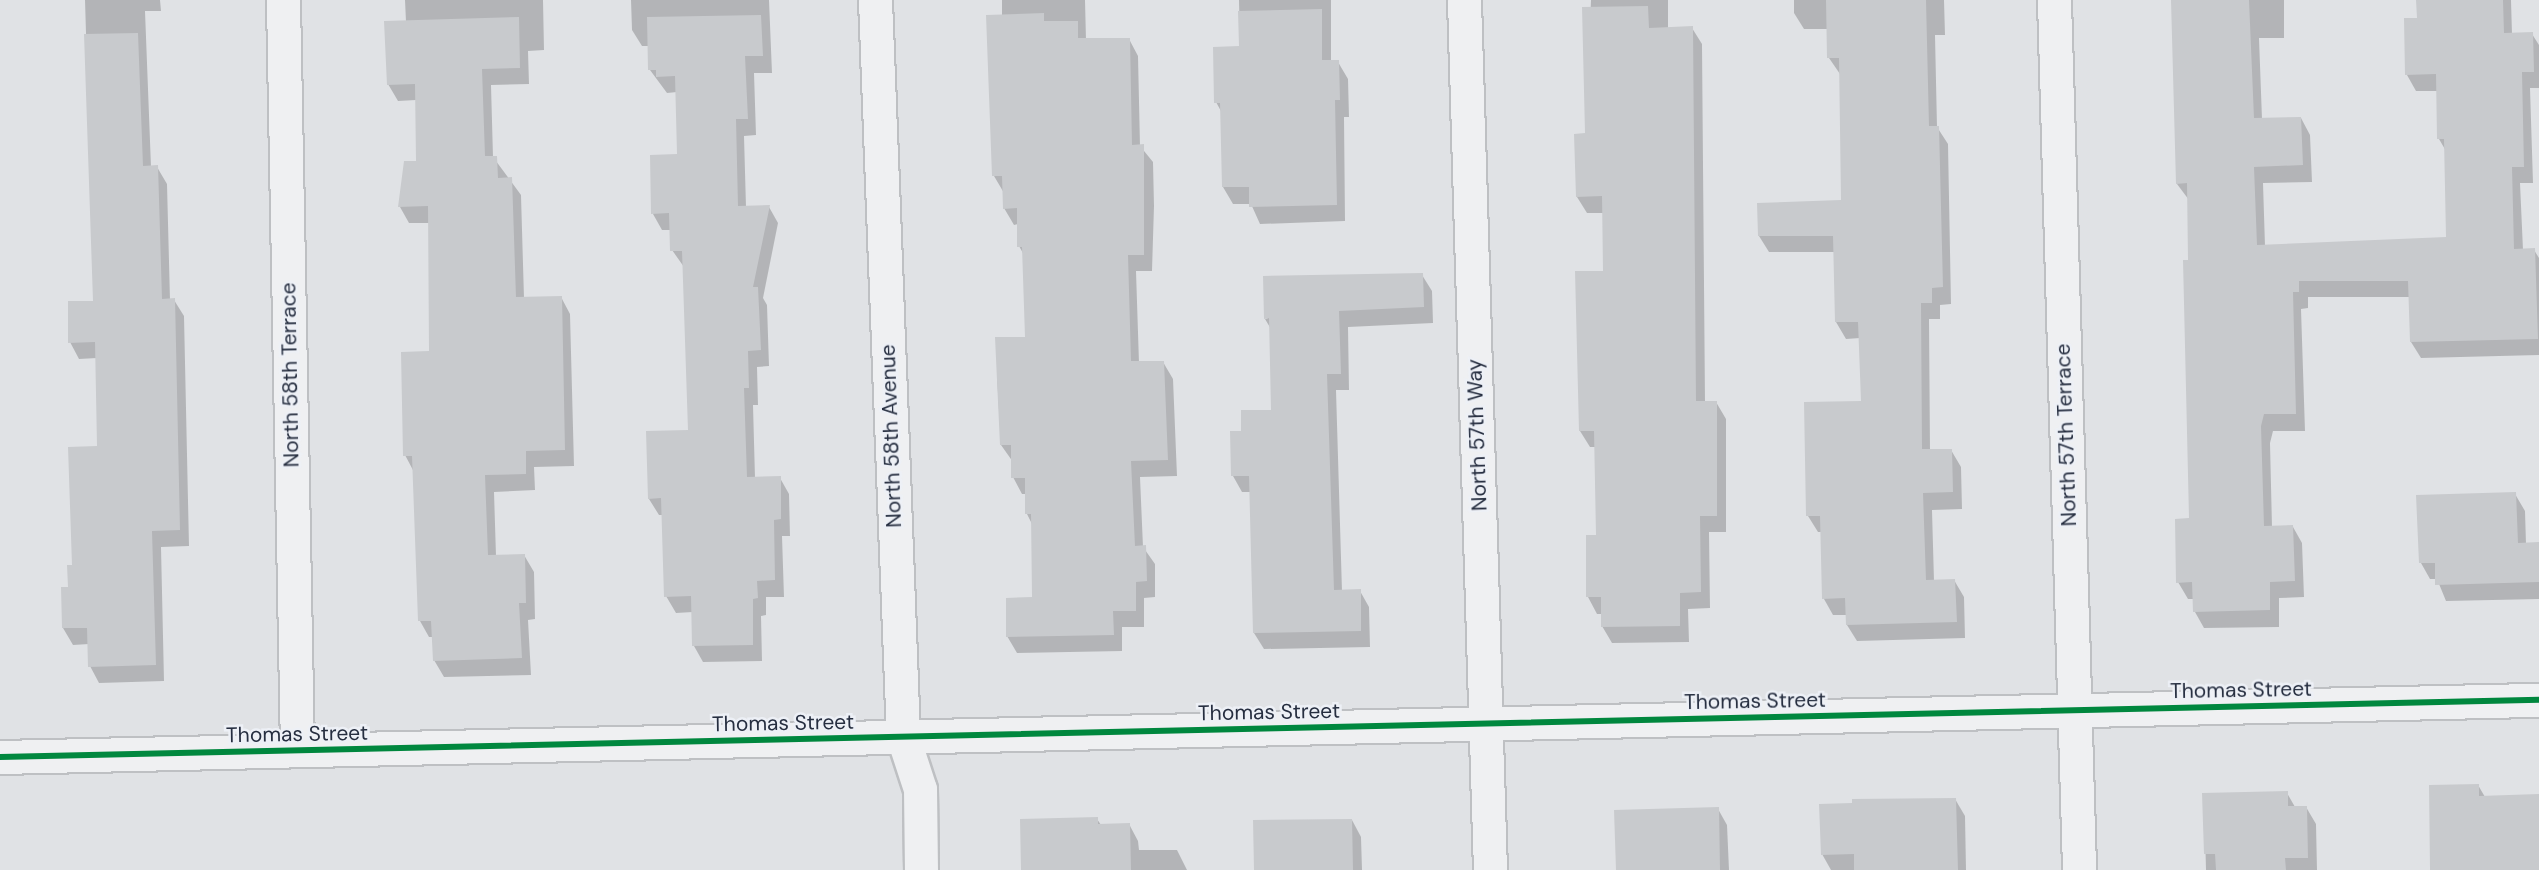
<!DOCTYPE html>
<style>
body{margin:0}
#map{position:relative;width:2539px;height:870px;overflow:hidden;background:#e0e2e5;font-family:"DM Sans",sans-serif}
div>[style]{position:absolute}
.shadow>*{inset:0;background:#0003}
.building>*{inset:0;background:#c8cacd}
.roads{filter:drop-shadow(2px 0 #bec0c3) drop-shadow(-2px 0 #bec0c3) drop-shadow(0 2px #bec0c3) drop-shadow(0 -2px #bec0c3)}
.street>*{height:33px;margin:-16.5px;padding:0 16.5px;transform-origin:16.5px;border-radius:16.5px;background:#eff0f2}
.cycleway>*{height:6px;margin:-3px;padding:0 3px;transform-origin:3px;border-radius:3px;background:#00873e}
span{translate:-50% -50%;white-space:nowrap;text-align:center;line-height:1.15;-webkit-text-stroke:5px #edf0f6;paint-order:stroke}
.street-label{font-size:21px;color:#262e40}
</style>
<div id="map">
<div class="shadow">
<i style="clip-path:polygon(85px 0,160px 0,161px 11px,145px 11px,151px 167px,157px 167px,167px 184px,170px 300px,174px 300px,184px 316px,189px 546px,161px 547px,164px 681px,99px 683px,90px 666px,89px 644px,73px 645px,63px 628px,99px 448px,97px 358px,79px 359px,70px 342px,94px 302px)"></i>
<i style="clip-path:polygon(405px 0,543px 0,544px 50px,528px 51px,529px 84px,491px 85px,493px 157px,521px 195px,524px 298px,561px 297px,570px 314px,574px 466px,534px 467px,535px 490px,494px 492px,496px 556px,524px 555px,534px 572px,535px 619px,528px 620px,531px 675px,444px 677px,434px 660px,434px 637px,429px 637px,420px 621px,414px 472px,405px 455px,431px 352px,429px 223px,409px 223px,400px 207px,417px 162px,416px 100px,398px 101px,388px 84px,406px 22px)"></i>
<i style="clip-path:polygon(631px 0,769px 0,772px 73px,754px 73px,756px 135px,744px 136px,746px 207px,769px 207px,778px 223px,763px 298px,767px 305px,769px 366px,757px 367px,758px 405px,753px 405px,755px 478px,780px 478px,789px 494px,790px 536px,782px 536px,784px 597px,766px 597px,766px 615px,761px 616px,762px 661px,703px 662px,694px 646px,693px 612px,676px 613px,666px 596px,663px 515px,659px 515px,649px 499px,689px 432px,684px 267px,672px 250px,671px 230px,662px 230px,653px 214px,678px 156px,677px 92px,667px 93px,650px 70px,649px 46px,642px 46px,632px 30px)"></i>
<i style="clip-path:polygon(1002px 0,1085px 0,1086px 40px,1129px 39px,1138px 56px,1140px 146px,1153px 162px,1154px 206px,1152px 271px,1136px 271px,1139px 363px,1163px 362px,1173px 379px,1177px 476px,1140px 477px,1143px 547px,1155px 564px,1155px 597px,1144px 598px,1144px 627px,1122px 627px,1122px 651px,1017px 653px,1007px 636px,1034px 599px,1032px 524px,1027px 514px,1026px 494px,1022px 494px,1013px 477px,1013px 462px,1001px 445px,997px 376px,997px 339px,1026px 339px,1024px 255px,1019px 246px,1018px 224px,1014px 225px,1004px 208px,1004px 193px,994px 176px,987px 16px,1002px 16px)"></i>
<i style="clip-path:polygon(1239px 0,1331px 0,1331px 62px,1338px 62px,1348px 79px,1349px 117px,1344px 117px,1345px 221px,1260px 224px,1251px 204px,1233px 204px,1223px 187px,1222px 113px,1216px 102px,1240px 47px)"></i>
<i style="clip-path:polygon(1591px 0,1668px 0,1668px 29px,1692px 28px,1702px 44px,1705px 402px,1716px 402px,1726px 419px,1726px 532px,1709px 532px,1710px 608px,1688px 609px,1689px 642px,1612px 643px,1602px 626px,1602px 614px,1597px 614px,1588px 597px,1587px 536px,1597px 536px,1595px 447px,1590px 447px,1580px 431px,1605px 272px,1604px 213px,1587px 213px,1577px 197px,1586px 135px)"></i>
<i style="clip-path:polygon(1794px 0,1944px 0,1945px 35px,1935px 35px,1937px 127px,1948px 144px,1951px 304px,1940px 305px,1940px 319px,1929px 319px,1930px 451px,1951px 450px,1961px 467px,1962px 509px,1932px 510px,1934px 581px,1954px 580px,1964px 597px,1965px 638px,1857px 641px,1847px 625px,1847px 615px,1833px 615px,1824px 599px,1822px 532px,1818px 532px,1808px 516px,1863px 402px,1860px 338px,1846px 339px,1836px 322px,1834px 252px,1769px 252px,1759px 236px,1843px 201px,1840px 74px,1829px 58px,1828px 29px,1804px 29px,1794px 13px)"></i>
<i style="clip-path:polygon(2172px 0,2284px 0,2284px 38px,2259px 38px,2262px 119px,2301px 118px,2310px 135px,2312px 182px,2263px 183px,2265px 246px,2448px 239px,2446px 151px,2439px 139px,2438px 91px,2416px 91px,2407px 75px,2418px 20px,2418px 0,2511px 0,2512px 34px,2532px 34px,2539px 45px,2539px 88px,2530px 88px,2533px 183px,2520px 183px,2523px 250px,2534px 250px,2539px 258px,2539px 355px,2421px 358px,2411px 342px,2410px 297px,2308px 297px,2308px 308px,2301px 309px,2305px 431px,2273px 431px,2270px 443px,2272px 527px,2293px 527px,2302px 543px,2304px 597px,2279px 598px,2279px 627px,2204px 628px,2195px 612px,2194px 599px,2188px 599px,2178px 582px,2190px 520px,2190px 262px,2189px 200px,2177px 184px)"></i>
<i style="clip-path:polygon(1422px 275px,1432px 291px,1433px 323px,1348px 327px,1349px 390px,1336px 390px,1342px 591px,1360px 591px,1369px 607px,1370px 647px,1264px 649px,1254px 633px,1251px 492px,1242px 492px,1233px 476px,1243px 432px,1272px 411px,1271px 329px,1265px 319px)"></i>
<i style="clip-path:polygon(2515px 494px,2525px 511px,2526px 544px,2539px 544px,2539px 599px,2446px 601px,2437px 579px,2430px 579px,2421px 563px)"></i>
<i style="clip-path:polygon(2478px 785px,2485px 797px,2539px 796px,2539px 870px,2432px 870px)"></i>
<i style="clip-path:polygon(2287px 793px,2295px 807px,2306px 807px,2316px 824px,2317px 870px,2206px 870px,2204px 794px)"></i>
<i style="clip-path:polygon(1955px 799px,1965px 816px,1966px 870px,1831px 870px,1822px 854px)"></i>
<i style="clip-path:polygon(1718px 809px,1727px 825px,1729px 870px,1617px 870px)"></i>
<i style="clip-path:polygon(1097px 819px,1101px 825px,1129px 824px,1138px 841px,1139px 850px,1177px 850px,1187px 870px,1023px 870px)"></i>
<i style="clip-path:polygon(1352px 820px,1361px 837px,1362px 870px,1255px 870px)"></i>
</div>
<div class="building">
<i style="clip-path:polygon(1826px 0,1926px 0,1929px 126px,1939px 126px,1943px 287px,1932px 288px,1932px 303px,1921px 303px,1922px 449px,1952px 449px,1953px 492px,1923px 493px,1926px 580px,1955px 579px,1957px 622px,1846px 625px,1845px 598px,1822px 599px,1820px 516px,1806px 516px,1804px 402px,1861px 401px,1858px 322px,1835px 322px,1833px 236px,1758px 236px,1757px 203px,1841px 200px,1839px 58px,1827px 58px)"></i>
<i style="clip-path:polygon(2171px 0,2249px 0,2254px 118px,2301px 117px,2303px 165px,2254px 167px,2257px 245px,2446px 237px,2444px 139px,2437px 139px,2436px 74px,2405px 75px,2404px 18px,2417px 18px,2416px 0,2503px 0,2504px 33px,2533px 32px,2534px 72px,2522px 72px,2524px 167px,2512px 167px,2514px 249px,2535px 248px,2538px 339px,2410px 342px,2408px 281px,2299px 281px,2299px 292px,2293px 292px,2296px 414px,2264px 414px,2261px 426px,2264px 526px,2293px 525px,2295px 581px,2270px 582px,2270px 610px,2193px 612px,2192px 582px,2176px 583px,2175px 519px,2189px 518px,2183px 260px,2188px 260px,2187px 183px,2176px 184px)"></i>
<i style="clip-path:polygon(1648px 6px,1649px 28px,1693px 26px,1696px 401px,1717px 401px,1717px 516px,1700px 516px,1701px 592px,1680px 593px,1680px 626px,1601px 627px,1601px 597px,1586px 597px,1586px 535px,1596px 535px,1594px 431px,1579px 431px,1575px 271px,1603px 271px,1602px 196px,1576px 197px,1574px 134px,1585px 133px,1582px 7px)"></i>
<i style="clip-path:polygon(1322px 9px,1322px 60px,1339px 60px,1340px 100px,1335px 100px,1337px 205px,1249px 207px,1249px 187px,1222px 187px,1220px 103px,1214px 103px,1213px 47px,1239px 46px,1238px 11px)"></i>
<i style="clip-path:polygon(1044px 13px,1044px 21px,1078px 21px,1078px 38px,1130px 38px,1132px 145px,1144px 144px,1144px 255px,1128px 255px,1131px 361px,1164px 361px,1168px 460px,1131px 461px,1135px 546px,1146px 545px,1147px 581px,1136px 582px,1136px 611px,1113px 611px,1114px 635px,1006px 637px,1006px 598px,1032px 597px,1031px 514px,1025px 514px,1025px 478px,1011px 478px,1011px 445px,1000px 445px,995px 337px,1025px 337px,1022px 247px,1017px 247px,1017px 208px,1003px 209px,1002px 176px,992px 176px,986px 15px)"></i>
<i style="clip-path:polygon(761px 15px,763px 56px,745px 56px,748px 119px,736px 119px,738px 206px,770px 205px,753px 287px,758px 287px,761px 350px,748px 351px,749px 388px,744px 388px,747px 477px,781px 476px,781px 519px,774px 520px,775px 580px,757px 581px,758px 598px,753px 599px,753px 645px,692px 646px,691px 596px,664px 597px,661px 498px,648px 499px,646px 431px,688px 430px,682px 251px,670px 251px,669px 213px,651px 214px,650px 155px,677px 154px,675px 76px,656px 77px,656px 70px,648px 70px,647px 17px)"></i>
<i style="clip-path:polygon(519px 17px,520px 68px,482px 69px,485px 156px,497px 156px,498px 178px,512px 177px,516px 297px,562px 296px,565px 450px,526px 451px,526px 474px,485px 475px,488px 555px,525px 554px,526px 603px,519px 603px,522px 658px,433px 661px,431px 621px,418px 621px,412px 456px,403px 456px,401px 352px,429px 351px,428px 206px,398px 207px,404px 161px,416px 161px,415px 84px,387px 85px,384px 21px)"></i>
<i style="clip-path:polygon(138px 33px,143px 166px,158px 165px,162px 299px,175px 298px,180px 530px,152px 531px,156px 665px,88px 667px,87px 628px,62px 628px,61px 587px,68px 587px,67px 565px,72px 565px,68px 447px,97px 446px,95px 342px,68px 343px,68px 301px,93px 301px,84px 34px)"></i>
<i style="clip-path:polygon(1423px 273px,1424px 307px,1339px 311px,1341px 374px,1327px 374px,1334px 590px,1361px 589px,1361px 631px,1253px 633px,1249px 476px,1231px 476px,1230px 431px,1241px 431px,1241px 410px,1271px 410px,1269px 318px,1264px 319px,1263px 276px)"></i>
<i style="clip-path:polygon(2516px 492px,2518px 543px,2539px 542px,2539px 582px,2435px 585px,2435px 563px,2419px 563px,2416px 495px)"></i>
<i style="clip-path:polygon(2479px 784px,2479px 796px,2539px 794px,2539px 870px,2430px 870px,2429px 785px)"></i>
<i style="clip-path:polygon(2288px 791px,2288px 806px,2307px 806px,2308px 858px,2285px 858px,2286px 870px,2216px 870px,2215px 854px,2204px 854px,2202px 793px)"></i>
<i style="clip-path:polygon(1956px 798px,1958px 870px,1854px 870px,1854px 854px,1821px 855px,1819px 804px,1852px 803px,1852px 799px)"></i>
<i style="clip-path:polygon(1719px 807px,1720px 870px,1616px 870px,1614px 810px)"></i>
<i style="clip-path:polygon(1098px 817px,1098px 824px,1130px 823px,1131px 870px,1021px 870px,1020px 819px)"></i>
<i style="clip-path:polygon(1352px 819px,1353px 870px,1254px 870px,1253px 820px)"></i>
</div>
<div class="roads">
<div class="street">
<i style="left:283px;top:0;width:750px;rotate:88.93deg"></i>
<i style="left:875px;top:0;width:738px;rotate:87.82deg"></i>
<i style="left:903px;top:737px;width:55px;rotate:71.9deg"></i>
<i style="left:920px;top:789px;width:81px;rotate:89.3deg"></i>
<i style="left:1464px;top:0;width:870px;rotate:88.29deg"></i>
<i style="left:2054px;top:0;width:870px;rotate:88.35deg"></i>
<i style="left:0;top:757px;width:2540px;rotate:-1.29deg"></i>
</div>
</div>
<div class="cycleway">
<i style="left:0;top:757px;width:2540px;rotate:-1.29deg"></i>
</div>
<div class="street-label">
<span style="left:290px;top:375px;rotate:-91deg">North 58th Terrace</span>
<span style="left:1477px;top:435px;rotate:-92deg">North 57th Way</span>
<span style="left:2066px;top:435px;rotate:-92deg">North 57th Terrace</span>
<span style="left:891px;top:436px;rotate:-92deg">North 58th Avenue</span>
<span style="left:2241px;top:690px;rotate:-1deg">Thomas Street</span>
<span style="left:1755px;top:701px;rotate:-1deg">Thomas Street</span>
<span style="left:1269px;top:712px;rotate:-1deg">Thomas Street</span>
<span style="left:783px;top:723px;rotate:-1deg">Thomas Street</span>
<span style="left:297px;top:734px;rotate:-1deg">Thomas Street</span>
</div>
</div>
